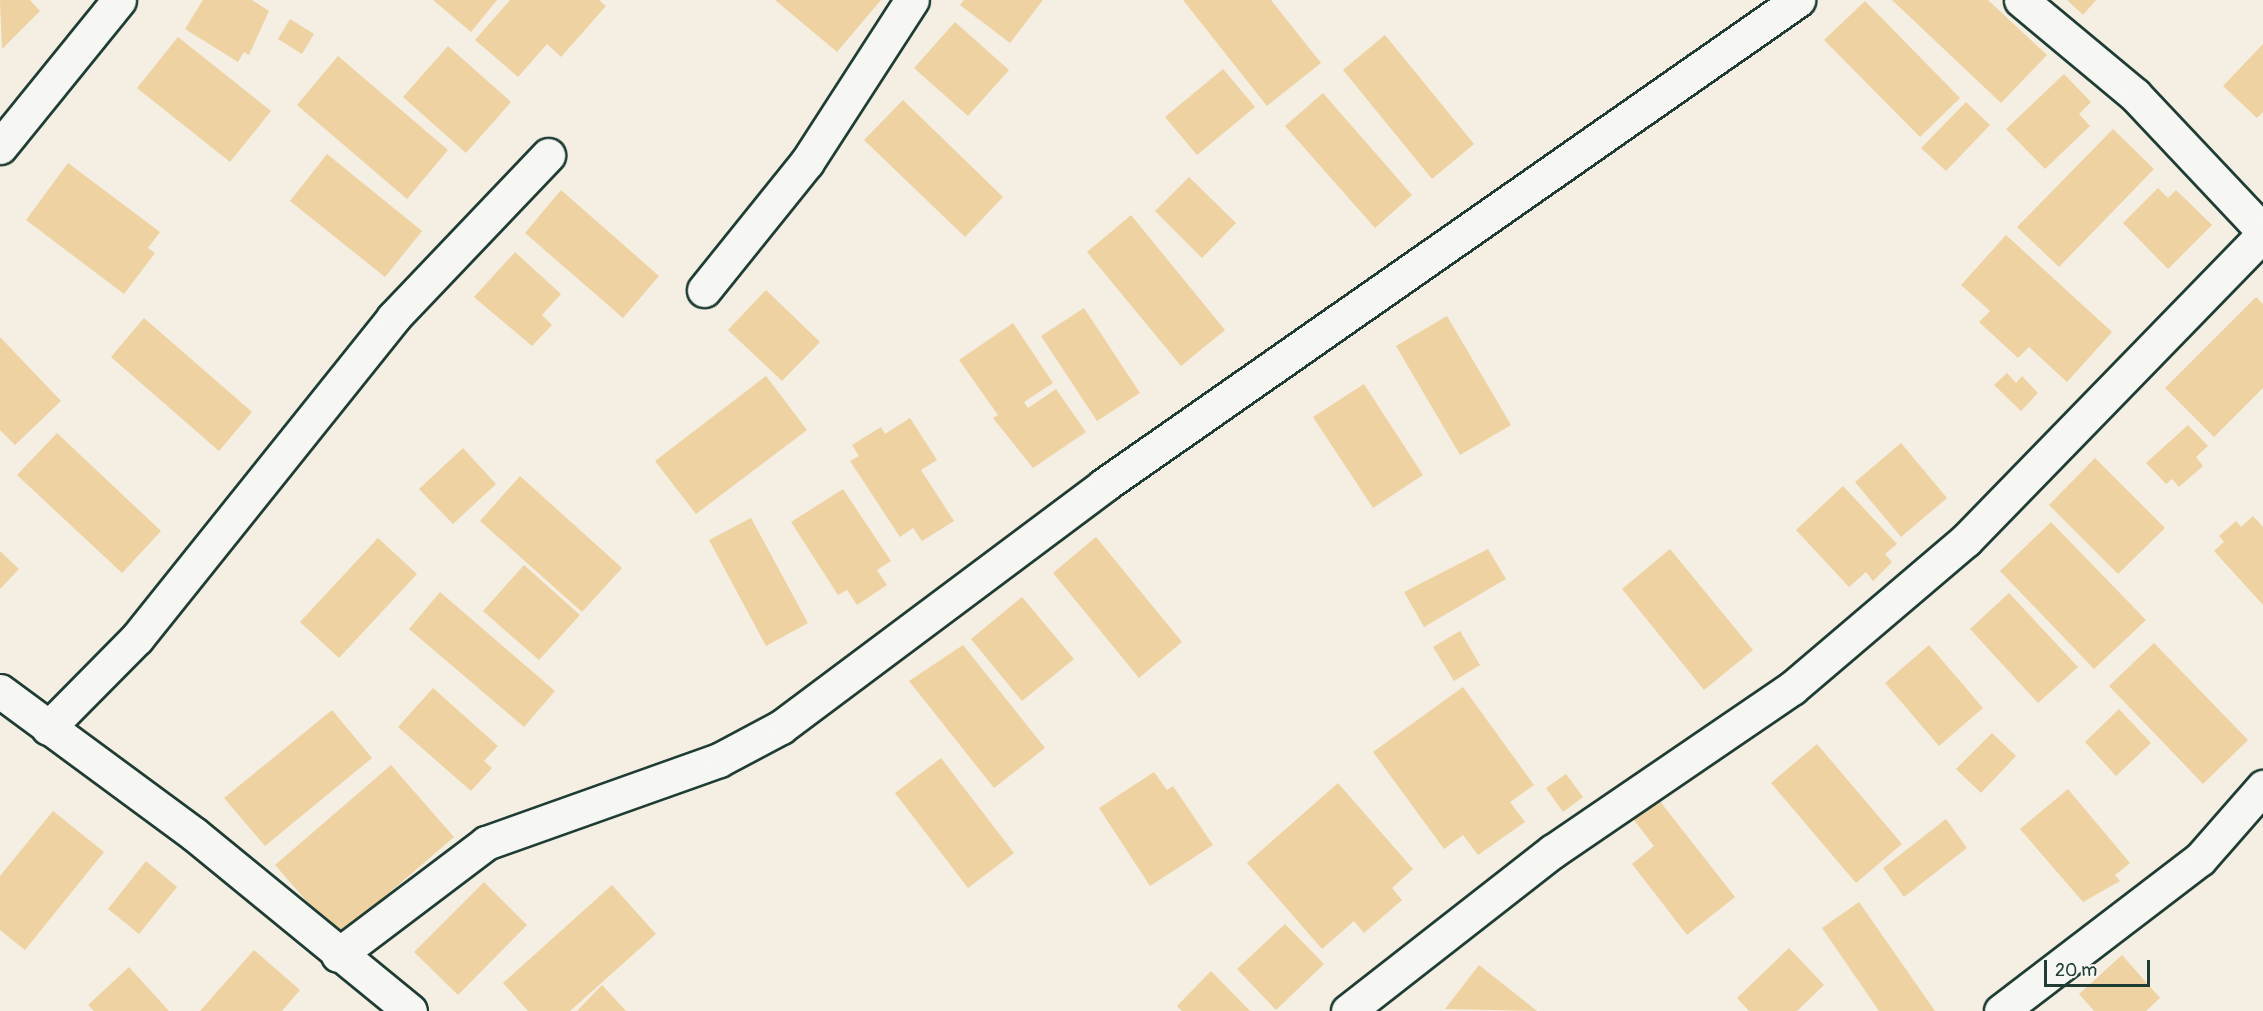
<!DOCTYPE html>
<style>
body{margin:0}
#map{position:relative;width:2263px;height:1011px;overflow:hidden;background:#f4efe2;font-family:Pangolin,sans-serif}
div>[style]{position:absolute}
.building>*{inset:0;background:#eed2a2}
.roads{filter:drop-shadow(2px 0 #1f3d34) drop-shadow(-2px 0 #1f3d34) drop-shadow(0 2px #1f3d34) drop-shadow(0 -2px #1f3d34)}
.minor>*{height:33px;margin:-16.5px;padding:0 16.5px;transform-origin:16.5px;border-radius:16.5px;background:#f6f6f2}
span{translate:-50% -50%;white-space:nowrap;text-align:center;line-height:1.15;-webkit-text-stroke:4.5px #f6f6f2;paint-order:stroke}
.scale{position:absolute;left:2044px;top:960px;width:106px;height:27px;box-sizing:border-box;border:3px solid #1f3d34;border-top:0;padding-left:8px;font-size:18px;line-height:21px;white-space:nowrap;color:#1f3d34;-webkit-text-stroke:4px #f6f6f2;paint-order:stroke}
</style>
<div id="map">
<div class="building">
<i style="clip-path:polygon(0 0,30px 0,40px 11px,2px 49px)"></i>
<i style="clip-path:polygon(203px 0,252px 0,269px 11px,249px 55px,244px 52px,238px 62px,185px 29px)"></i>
<i style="clip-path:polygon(433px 0,497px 0,471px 32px)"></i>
<i style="clip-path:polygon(510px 0,599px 0,606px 6px,561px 57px,547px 44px,518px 77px,475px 40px)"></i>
<i style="clip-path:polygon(775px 0,881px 0,837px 52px)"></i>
<i style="clip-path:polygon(964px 0,1043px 0,1010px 43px,960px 5px)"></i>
<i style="clip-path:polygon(1183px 0,1271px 0,1321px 63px,1267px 106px)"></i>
<i style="clip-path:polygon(1892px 0,1988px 0,2047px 55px,2001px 103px)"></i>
<i style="clip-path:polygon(2067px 0,2096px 0,2083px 15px)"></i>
<i style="clip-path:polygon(1865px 1px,1960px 98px,1920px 137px,1824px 40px)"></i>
<i style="clip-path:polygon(290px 19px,314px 34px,302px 54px,278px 39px)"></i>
<i style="clip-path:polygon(955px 22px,1009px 70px,968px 116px,914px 68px)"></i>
<i style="clip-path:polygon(1385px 35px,1474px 144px,1432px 179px,1343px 70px)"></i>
<i style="clip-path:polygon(178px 37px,271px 111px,230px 162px,137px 88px)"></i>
<i style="clip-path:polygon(2263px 44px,2263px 112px,2257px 118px,2223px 86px)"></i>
<i style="clip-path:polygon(448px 46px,511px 102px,466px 153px,403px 97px)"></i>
<i style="clip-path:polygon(338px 56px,448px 150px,407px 199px,297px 105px)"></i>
<i style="clip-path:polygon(1223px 69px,1255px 107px,1197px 155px,1165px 117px)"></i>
<i style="clip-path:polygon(2064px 74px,2091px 102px,2079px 114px,2090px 126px,2045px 169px,2006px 129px)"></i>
<i style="clip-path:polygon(1323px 93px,1412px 195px,1375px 228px,1285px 126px)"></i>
<i style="clip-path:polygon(903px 100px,1003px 197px,965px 237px,864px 140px)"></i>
<i style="clip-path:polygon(1966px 102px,1990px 125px,1946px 171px,1921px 148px)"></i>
<i style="clip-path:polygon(2113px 129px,2154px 169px,2059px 267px,2017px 227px)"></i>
<i style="clip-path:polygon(327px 154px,422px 231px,385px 277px,290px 201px)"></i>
<i style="clip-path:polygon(68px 163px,160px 232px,148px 248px,155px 253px,124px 294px,26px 220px)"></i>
<i style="clip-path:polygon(1189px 177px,1236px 223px,1202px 258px,1155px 211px)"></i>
<i style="clip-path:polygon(2158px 188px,2168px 198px,2176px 190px,2212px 225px,2168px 269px,2123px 223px)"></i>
<i style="clip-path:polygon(561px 190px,659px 276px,623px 318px,525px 233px)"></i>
<i style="clip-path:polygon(1131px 215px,1225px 330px,1181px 366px,1087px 252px)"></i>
<i style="clip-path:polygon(2006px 235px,2112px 332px,2067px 382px,2029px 347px,2018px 358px,1979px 322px,1990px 311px,1961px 285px)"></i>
<i style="clip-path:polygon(515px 252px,561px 294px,542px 315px,552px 325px,532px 346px,474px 297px)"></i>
<i style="clip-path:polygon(766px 290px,820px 342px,782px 381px,728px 330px)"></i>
<i style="clip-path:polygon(2256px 297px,2263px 304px,2263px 388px,2214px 437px,2165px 388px)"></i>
<i style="clip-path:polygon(1084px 308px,1140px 393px,1097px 421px,1041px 336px)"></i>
<i style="clip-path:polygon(1447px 316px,1511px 425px,1460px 455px,1396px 346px)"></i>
<i style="clip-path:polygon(144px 318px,252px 412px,219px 451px,111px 357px)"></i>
<i style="clip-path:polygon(1013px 323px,1053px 383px,1024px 402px,1028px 408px,1056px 389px,1086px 432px,1033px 468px,993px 418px,998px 415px,959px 360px)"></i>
<i style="clip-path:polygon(0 337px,61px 401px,15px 445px,0 430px)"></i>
<i style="clip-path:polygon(2007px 373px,2016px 383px,2022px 376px,2038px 393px,2021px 411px,1994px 385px)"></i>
<i style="clip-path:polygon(766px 376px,807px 430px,696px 514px,655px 461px)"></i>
<i style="clip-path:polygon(1364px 384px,1423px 475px,1373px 508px,1313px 417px)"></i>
<i style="clip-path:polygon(910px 418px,937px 460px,921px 470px,954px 521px,922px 541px,913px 528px,900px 537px,850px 461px,859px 456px,852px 445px,881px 427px,885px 434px)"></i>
<i style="clip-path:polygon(2188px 425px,2208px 446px,2196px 457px,2203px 466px,2179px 487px,2172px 479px,2166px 484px,2146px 463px)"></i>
<i style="clip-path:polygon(57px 433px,161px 531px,122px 573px,17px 475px)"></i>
<i style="clip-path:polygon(1901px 443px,1947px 498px,1901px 537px,1855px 482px)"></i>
<i style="clip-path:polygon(463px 448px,496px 484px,453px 524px,419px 489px)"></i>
<i style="clip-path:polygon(2095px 458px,2165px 528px,2118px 574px,2049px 505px)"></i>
<i style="clip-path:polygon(520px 476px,622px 568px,582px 612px,480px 521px)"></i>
<i style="clip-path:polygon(1843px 486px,1897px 544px,1885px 554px,1892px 562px,1873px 581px,1866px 572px,1849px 587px,1796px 530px)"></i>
<i style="clip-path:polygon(843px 489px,891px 561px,877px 570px,887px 585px,857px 605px,847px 590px,838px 595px,791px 522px)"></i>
<i style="clip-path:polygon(2253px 516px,2263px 527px,2263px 605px,2214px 551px,2224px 542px,2219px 536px,2236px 521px,2241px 527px)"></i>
<i style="clip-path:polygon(751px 518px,808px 623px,766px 646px,709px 540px)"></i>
<i style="clip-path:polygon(2051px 522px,2146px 620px,2094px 669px,2000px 571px)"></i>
<i style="clip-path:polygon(1096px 537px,1182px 642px,1139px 678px,1053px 573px)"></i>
<i style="clip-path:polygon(378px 538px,417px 574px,339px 658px,300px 622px)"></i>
<i style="clip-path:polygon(1488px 549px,1506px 579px,1424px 627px,1404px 592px)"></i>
<i style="clip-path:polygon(1670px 549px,1753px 650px,1704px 690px,1622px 589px)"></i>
<i style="clip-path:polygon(0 551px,19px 569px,0 589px)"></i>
<i style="clip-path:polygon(524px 565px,580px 615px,539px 660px,483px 611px)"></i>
<i style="clip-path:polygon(440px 592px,555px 691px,524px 727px,409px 629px)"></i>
<i style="clip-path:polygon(2009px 593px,2078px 667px,2038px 703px,1970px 629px)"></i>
<i style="clip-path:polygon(1022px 597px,1074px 659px,1022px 701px,971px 639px)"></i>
<i style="clip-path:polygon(1460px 631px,1480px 665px,1454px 681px,1433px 647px)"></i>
<i style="clip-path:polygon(2154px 643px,2248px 740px,2203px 784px,2109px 686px)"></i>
<i style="clip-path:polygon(963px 645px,1045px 748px,994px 788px,909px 681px)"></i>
<i style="clip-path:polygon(1929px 645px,1983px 708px,1939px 746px,1885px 683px)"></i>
<i style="clip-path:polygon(1463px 687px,1534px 785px,1510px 802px,1525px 822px,1478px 855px,1463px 835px,1444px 849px,1373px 752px)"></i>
<i style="clip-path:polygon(433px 688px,498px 746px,484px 761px,492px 768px,471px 791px,398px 727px)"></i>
<i style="clip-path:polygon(2119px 709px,2151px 743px,2116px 776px,2085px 742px)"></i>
<i style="clip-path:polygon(332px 710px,372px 758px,265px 846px,224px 798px)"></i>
<i style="clip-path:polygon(1992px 733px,2016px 756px,1981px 793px,1956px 769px)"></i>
<i style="clip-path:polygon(1817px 744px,1902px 844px,1856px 883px,1771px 783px)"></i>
<i style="clip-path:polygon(941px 758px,1014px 853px,968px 888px,895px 793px)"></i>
<i style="clip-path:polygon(391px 765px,454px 837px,338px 937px,275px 865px)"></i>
<i style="clip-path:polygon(1154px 772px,1167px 790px,1173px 786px,1213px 845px,1150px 886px,1099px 808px)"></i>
<i style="clip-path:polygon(1566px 774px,1583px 797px,1563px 812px,1546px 788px)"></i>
<i style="clip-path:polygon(1338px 783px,1413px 869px,1392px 888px,1402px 900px,1364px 933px,1354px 921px,1322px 949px,1247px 863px)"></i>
<i style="clip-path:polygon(2068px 789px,2130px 863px,2115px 875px,2120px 881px,2083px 902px,2020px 829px)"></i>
<i style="clip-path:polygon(1655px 795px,1735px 897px,1687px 935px,1632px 864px,1654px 846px,1630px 815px)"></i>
<i style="clip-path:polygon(53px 811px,104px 852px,25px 950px,0 930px,0 876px)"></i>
<i style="clip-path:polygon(1946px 819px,1967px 848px,1904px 897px,1883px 868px)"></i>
<i style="clip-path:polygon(146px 861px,177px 887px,139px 934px,108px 909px)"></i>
<i style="clip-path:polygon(484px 882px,527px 925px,458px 995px,414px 952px)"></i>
<i style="clip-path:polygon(612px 885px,656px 934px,570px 1011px,528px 1011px,503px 983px)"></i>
<i style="clip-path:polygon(1859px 902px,1935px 1011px,1879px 1011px,1822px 928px)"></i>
<i style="clip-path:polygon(1285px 924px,1324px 964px,1276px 1010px,1237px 969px)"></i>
<i style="clip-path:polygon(1789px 948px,1824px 985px,1797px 1011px,1749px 1011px,1737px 998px)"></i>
<i style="clip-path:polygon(254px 950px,300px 990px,282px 1011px,200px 1011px)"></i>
<i style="clip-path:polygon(2122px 955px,2160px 998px,2146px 1011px,2094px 1011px,2079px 994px)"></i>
<i style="clip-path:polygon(1479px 965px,1537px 1011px,1445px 1009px)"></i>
<i style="clip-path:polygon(129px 967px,169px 1011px,94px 1011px,88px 1005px)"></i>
<i style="clip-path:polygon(1211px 971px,1250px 1011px,1182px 1011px,1177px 1006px)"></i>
<i style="clip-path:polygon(602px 985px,626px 1011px,577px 1011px)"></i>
</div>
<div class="roads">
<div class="minor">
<i style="left:2021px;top:0;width:148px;rotate:39.8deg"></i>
<i style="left:2135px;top:95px;width:187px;rotate:46.7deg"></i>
<i style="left:0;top:147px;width:189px;rotate:-51deg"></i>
<i style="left:704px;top:290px;width:164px;rotate:-51.2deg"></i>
<i style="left:807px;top:162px;width:193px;rotate:-57.1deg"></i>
<i style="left:0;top:691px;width:241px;rotate:36.4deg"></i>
<i style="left:194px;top:834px;width:279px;rotate:39.3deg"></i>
<i style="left:48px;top:728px;width:127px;rotate:-45.3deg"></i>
<i style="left:137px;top:638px;width:410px;rotate:-51.3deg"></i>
<i style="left:393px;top:318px;width:225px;rotate:-46.4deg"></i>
<i style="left:338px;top:955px;width:186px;rotate:-37.1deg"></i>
<i style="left:486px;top:843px;width:247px;rotate:-19.6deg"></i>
<i style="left:719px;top:760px;width:70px;rotate:-28deg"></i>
<i style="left:781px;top:727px;width:404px;rotate:-36.8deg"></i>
<i style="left:1104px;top:485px;width:847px;rotate:-34.95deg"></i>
<i style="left:1348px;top:1011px;width:260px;rotate:-38deg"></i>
<i style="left:1553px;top:851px;width:289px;rotate:-34.3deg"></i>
<i style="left:1792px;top:688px;width:228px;rotate:-40.4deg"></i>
<i style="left:1966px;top:540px;width:426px;rotate:-45.8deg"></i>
<i style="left:2001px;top:1011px;width:250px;rotate:-37.4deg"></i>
<i style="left:2200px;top:859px;width:96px;rotate:-48.8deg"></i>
</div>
</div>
<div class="scale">20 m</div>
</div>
